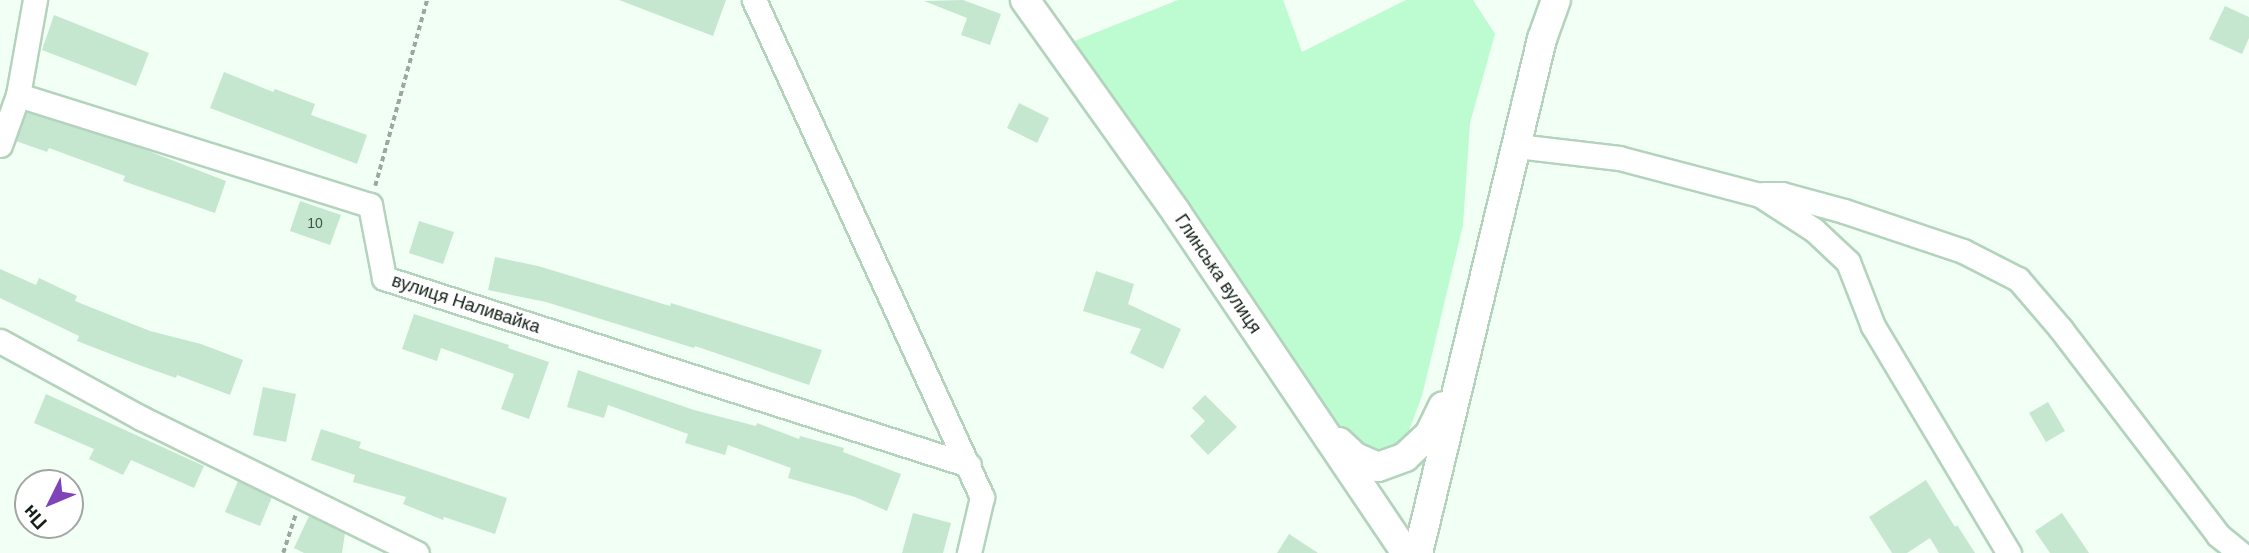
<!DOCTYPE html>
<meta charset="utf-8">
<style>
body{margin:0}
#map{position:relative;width:2249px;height:553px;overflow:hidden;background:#f1fff5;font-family:Arial,sans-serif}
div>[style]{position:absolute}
.green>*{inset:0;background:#bdfbd0}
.building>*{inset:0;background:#c6e7cf}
.path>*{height:3.5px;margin-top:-1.75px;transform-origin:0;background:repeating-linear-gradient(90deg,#9ba89f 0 5px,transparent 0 8.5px)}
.roads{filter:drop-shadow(2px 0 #b3d3bc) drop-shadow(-2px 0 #b3d3bc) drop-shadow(0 2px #b3d3bc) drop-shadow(0 -2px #b3d3bc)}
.minor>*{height:23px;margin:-11.5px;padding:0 11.5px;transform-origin:11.5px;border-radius:11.5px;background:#fff}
.major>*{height:28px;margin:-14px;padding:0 14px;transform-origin:14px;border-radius:14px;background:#fff}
span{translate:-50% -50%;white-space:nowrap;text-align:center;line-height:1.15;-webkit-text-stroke:5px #fff;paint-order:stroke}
.number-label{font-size:14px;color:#405246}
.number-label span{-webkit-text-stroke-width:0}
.street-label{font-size:18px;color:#142018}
.north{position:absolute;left:14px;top:469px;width:70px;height:70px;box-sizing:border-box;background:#fff;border:2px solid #a1a6a3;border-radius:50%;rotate:227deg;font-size:19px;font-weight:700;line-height:28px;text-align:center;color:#142018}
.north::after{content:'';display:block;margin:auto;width:24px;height:32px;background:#8044ba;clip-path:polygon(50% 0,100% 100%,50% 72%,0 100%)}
</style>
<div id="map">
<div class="green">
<i style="clip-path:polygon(1178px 0,1283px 0,1302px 52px,1406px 0,1473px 0,1495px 34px,1470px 123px,1463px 225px,1422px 396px,1405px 441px,1387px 456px,1362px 464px,1057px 48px)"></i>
</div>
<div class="building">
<i style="clip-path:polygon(619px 0,726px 0,713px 36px)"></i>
<i style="clip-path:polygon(963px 0,1001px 14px,990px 45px,961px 35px,967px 18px,924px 1px)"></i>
<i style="clip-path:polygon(2225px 6px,2249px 17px,2249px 38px,2242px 54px,2209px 39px)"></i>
<i style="clip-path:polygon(54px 15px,149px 53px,136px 86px,42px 50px)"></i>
<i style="clip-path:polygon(224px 72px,273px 92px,275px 89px,315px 104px,311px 115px,367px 135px,357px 164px,210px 108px)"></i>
<i style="clip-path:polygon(1019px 103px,1049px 118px,1037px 143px,1007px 128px)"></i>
<i style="clip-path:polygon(27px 112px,138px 147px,226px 181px,215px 213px,123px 181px,125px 176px,49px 148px,47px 152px,16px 141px)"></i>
<i style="clip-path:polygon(300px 201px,341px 215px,330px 245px,290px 231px)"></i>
<i style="clip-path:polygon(419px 221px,454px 232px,443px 264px,409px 253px)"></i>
<i style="clip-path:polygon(495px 257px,538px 266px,670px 306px,671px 303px,822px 350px,809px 385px,695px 346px,694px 348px,546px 302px,488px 290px)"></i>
<i style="clip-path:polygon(0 269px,36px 285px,39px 278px,77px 296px,75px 301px,150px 331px,201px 344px,243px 360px,230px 395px,177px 375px,176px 378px,139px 365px,77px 341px,79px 336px,0 298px)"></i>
<i style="clip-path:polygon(1096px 271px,1134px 284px,1128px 304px,1181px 329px,1163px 369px,1130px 353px,1141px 329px,1083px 311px)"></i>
<i style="clip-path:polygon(414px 314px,509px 345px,508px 348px,549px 362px,529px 419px,501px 409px,514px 374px,441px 348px,437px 361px,402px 349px)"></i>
<i style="clip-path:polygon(578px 370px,694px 410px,756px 426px,757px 423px,799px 439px,800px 436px,844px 448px,843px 452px,901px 474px,887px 511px,855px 497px,788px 478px,791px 468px,728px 445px,725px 455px,685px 443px,688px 434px,608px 405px,604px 418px,567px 407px)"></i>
<i style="clip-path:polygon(263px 387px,296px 394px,286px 442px,253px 435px)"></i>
<i style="clip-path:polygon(46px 394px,204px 466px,194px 488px,131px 460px,123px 475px,89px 459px,94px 449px,34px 423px)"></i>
<i style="clip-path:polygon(1205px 395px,1237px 427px,1208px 455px,1190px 436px,1205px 421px,1192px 408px)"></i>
<i style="clip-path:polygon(2048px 402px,2065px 431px,2046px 442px,2029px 413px)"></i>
<i style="clip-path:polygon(321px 429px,361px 442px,359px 448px,507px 498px,495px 534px,444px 517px,443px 520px,403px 504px,406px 497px,353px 482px,355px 475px,311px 460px)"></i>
<i style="clip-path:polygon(1926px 480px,1955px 527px,1957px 525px,1975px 553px,1939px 553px,1930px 538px,1907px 553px,1892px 553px,1869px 517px)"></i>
<i style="clip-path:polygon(238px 481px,272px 497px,260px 526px,225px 512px)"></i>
<i style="clip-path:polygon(913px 513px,951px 523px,943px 553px,902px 553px)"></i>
<i style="clip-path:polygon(2062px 513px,2089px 553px,2050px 553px,2035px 531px)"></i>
<i style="clip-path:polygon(309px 516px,345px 533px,342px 553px,304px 553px,294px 548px)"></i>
<i style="clip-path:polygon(1289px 534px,1318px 553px,1277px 553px)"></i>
</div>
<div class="path">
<i style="left:375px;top:186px;width:193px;rotate:-74.4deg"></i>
<i style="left:283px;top:553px;width:40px;rotate:-72deg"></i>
</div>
<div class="roads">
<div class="minor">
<i style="left:754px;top:0;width:547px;rotate:65.36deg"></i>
<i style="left:982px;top:497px;width:57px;rotate:103.1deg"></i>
<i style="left:18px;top:95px;width:369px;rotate:17.4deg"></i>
<i style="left:370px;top:205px;width:74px;rotate:79.1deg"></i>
<i style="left:384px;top:278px;width:614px;rotate:17.73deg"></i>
<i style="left:0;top:145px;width:53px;rotate:-70.2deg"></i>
<i style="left:18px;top:95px;width:97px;rotate:-79.9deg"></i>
<i style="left:1517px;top:146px;width:103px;rotate:6.7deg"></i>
<i style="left:1619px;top:158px;width:146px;rotate:14.7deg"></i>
<i style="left:1760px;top:195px;width:64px;rotate:32.9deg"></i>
<i style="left:1814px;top:230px;width:47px;rotate:43.3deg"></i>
<i style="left:1848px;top:262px;width:69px;rotate:68.7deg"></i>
<i style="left:1873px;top:326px;width:265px;rotate:59.1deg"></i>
<i style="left:1763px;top:194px;width:19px"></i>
<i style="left:1782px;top:194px;width:64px;rotate:15.3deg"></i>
<i style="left:1844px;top:211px;width:126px;rotate:18.6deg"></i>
<i style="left:1963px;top:251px;width:62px;rotate:27deg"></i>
<i style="left:2018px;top:279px;width:65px;rotate:49.4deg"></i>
<i style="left:2060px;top:328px;width:260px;rotate:52.6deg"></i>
<i style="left:2218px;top:535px;width:28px;rotate:39deg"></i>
<i style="left:0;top:341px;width:161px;rotate:28.6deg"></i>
<i style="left:141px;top:418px;width:307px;rotate:26.1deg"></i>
</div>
<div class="major">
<i style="left:1025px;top:0;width:260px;rotate:54.5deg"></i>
<i style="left:1176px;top:212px;width:411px;rotate:56deg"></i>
<i style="left:1339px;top:442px;width:22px;rotate:43deg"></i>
<i style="left:1355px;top:457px;width:25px;rotate:23deg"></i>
<i style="left:1378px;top:467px;width:29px;rotate:-20deg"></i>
<i style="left:1405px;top:457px;width:33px;rotate:-43deg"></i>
<i style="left:1429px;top:435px;width:32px;rotate:-64deg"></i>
<i style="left:1418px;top:553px;width:529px;rotate:-76.44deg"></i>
<i style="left:1542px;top:39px;width:41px;rotate:-70.3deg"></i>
</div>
</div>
<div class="number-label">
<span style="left:315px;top:223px">10</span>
</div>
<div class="street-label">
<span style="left:1218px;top:274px;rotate:56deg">Глинська вулиця</span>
<span style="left:466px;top:304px;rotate:18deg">вулиця Наливайка</span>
</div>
<div class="north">Пн</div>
</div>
